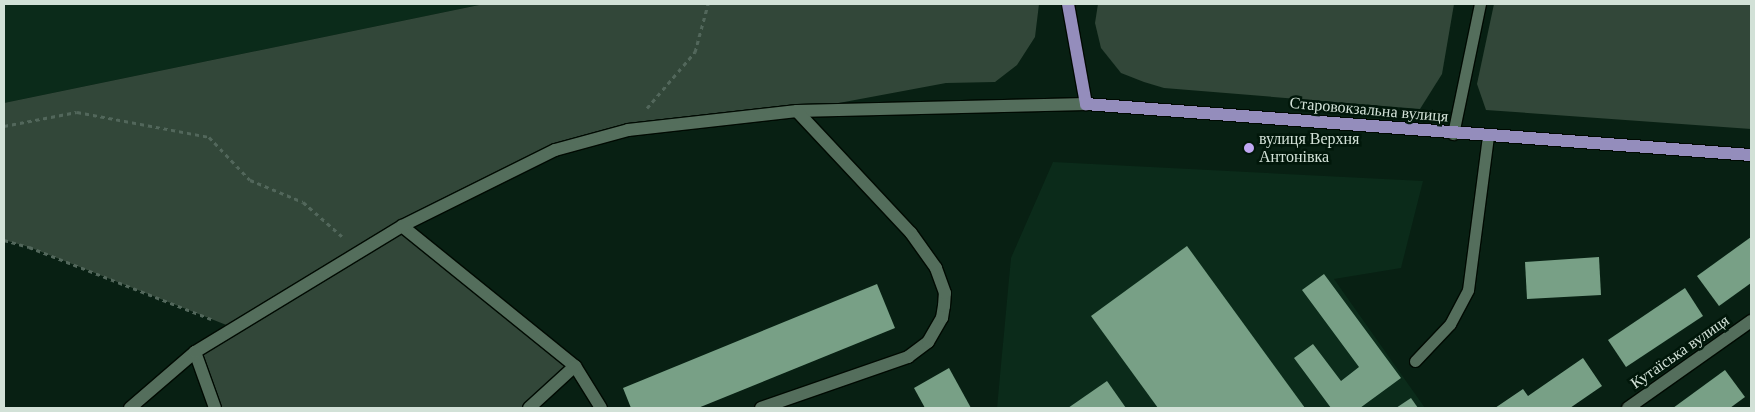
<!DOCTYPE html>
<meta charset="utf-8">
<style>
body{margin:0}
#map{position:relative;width:1755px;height:412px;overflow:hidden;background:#082013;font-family:"Times New Roman",serif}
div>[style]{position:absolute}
.built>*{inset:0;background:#0b2b1a}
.green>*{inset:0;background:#324739}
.building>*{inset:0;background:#78a086}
.path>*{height:3px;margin-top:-1.5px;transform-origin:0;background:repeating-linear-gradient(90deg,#52675b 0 4px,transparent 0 8px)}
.roads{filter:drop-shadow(1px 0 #000a02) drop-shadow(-1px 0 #000a02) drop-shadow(0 1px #000a02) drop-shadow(0 -1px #000a02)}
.lane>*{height:11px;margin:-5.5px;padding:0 5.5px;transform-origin:5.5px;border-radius:5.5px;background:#546e5c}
.street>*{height:12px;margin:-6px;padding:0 6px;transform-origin:6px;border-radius:6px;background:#546e5c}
.primary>*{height:12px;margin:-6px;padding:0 6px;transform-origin:6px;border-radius:6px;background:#948dbc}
.dots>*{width:14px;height:14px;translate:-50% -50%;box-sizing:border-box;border:2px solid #01170a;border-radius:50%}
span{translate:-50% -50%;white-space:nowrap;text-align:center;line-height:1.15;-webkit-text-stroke:5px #01170a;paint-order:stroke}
.street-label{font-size:16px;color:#d2e1d7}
.poi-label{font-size:16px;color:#d2e1d7}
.left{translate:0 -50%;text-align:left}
.frame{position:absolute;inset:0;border:5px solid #d2e1d7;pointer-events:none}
</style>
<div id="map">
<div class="built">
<i style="clip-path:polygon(4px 4px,484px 4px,4px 103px)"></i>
<i style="clip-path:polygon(1053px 162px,1423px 181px,1401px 268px,1334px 279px,1425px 408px,997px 408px,1011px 258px)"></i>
</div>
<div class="green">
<i style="clip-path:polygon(484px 4px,1039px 4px,1035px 37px,1017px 65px,995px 82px,946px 83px,796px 111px,628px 130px,555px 150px,403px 225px,575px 366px,529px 408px,215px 408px,196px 352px,234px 328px,29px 247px,4px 240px,4px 103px)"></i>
<i style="clip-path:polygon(1098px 4px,1454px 4px,1442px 74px,1420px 109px,1164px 88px,1144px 82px,1121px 73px,1101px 48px,1095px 23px)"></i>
<i style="clip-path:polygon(1494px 4px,1751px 4px,1751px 129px,1486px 110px,1477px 84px)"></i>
</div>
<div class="building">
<i style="clip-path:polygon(1751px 237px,1751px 283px,1719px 306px,1697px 276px)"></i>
<i style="clip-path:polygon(1187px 246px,1305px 408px,1158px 408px,1091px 316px)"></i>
<i style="clip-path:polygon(1599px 257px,1601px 295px,1527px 299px,1525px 262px)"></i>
<i style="clip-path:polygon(1324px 274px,1401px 378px,1360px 408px,1331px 408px,1294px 358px,1313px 344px,1341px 381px,1359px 367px,1302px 290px)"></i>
<i style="clip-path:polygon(877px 284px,895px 328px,698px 408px,631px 408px,623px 388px)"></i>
<i style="clip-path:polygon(1685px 288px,1703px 316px,1626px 367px,1608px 340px)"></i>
<i style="clip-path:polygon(1583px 358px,1602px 386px,1570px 408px,1495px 408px,1523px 389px,1528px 396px)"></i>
<i style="clip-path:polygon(949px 368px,971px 408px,925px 408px,914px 388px)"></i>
<i style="clip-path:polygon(1725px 370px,1745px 397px,1730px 408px,1673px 408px)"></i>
<i style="clip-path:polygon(1107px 381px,1126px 408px,1068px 408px)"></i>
<i style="clip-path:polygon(1411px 398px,1418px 408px,1396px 408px)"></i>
</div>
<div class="path">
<i style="left:647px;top:108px;width:74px;rotate:-49.4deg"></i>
<i style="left:695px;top:52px;width:50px;rotate:-74.8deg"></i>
<i style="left:4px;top:126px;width:74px;rotate:-10.9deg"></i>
<i style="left:77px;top:112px;width:134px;rotate:10.7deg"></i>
<i style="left:209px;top:137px;width:59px;rotate:46.4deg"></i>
<i style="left:250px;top:180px;width:57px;rotate:22.5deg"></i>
<i style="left:303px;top:202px;width:55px;rotate:41.3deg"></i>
<i style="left:4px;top:240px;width:26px;rotate:16deg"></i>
<i style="left:29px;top:247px;width:196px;rotate:21.6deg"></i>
</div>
<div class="roads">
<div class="lane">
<i style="left:1453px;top:134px;width:133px;rotate:-78.3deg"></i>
<i style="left:1415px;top:361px;width:51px;rotate:-46.6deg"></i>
<i style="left:1450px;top:324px;width:38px;rotate:-62deg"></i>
<i style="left:1468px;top:290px;width:155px;rotate:-82.6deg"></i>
</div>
<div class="street">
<i style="left:402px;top:226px;width:223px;rotate:39deg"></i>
<i style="left:575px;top:366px;width:49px;rotate:58.2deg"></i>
<i style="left:195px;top:352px;width:59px;rotate:70.3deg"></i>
<i style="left:130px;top:408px;width:86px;rotate:-40.7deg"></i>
<i style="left:195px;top:352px;width:242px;rotate:-31.3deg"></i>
<i style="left:402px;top:226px;width:171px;rotate:-26.4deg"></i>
<i style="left:555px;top:150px;width:76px;rotate:-15.3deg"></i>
<i style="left:628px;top:130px;width:170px;rotate:-6.4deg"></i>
<i style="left:797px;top:111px;width:289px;rotate:-1.4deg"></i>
<i style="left:529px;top:408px;width:62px;rotate:-42.4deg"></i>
<i style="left:761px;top:408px;width:156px;rotate:-19.1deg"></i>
<i style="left:908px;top:357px;width:25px;rotate:-37deg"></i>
<i style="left:928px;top:342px;width:28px;rotate:-60deg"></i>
<i style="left:942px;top:318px;width:12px;rotate:-81deg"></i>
<i style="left:944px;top:306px;width:13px;rotate:-86deg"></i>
<i style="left:945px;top:293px;width:27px;rotate:-110deg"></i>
<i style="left:936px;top:268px;width:43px;rotate:-125.5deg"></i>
<i style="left:911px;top:233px;width:167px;rotate:-133.1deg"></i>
<i style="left:1628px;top:408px;width:151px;rotate:-35.3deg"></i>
</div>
<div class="primary">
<i style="left:1068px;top:4px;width:102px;rotate:79.8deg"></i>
<i style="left:1086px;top:104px;width:667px;rotate:4.39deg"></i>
</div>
</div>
<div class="dots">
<i style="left:1249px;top:148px;background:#c0a8f3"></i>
</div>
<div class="street-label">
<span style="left:1369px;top:110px;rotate:5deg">Старовокзальна вулиця</span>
<span style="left:1680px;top:352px;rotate:-35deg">Кутаїська вулиця</span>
</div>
<div class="poi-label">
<span class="left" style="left:1259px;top:148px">вулиця Верхня<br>Антонівка</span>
</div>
<div class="frame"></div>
</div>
